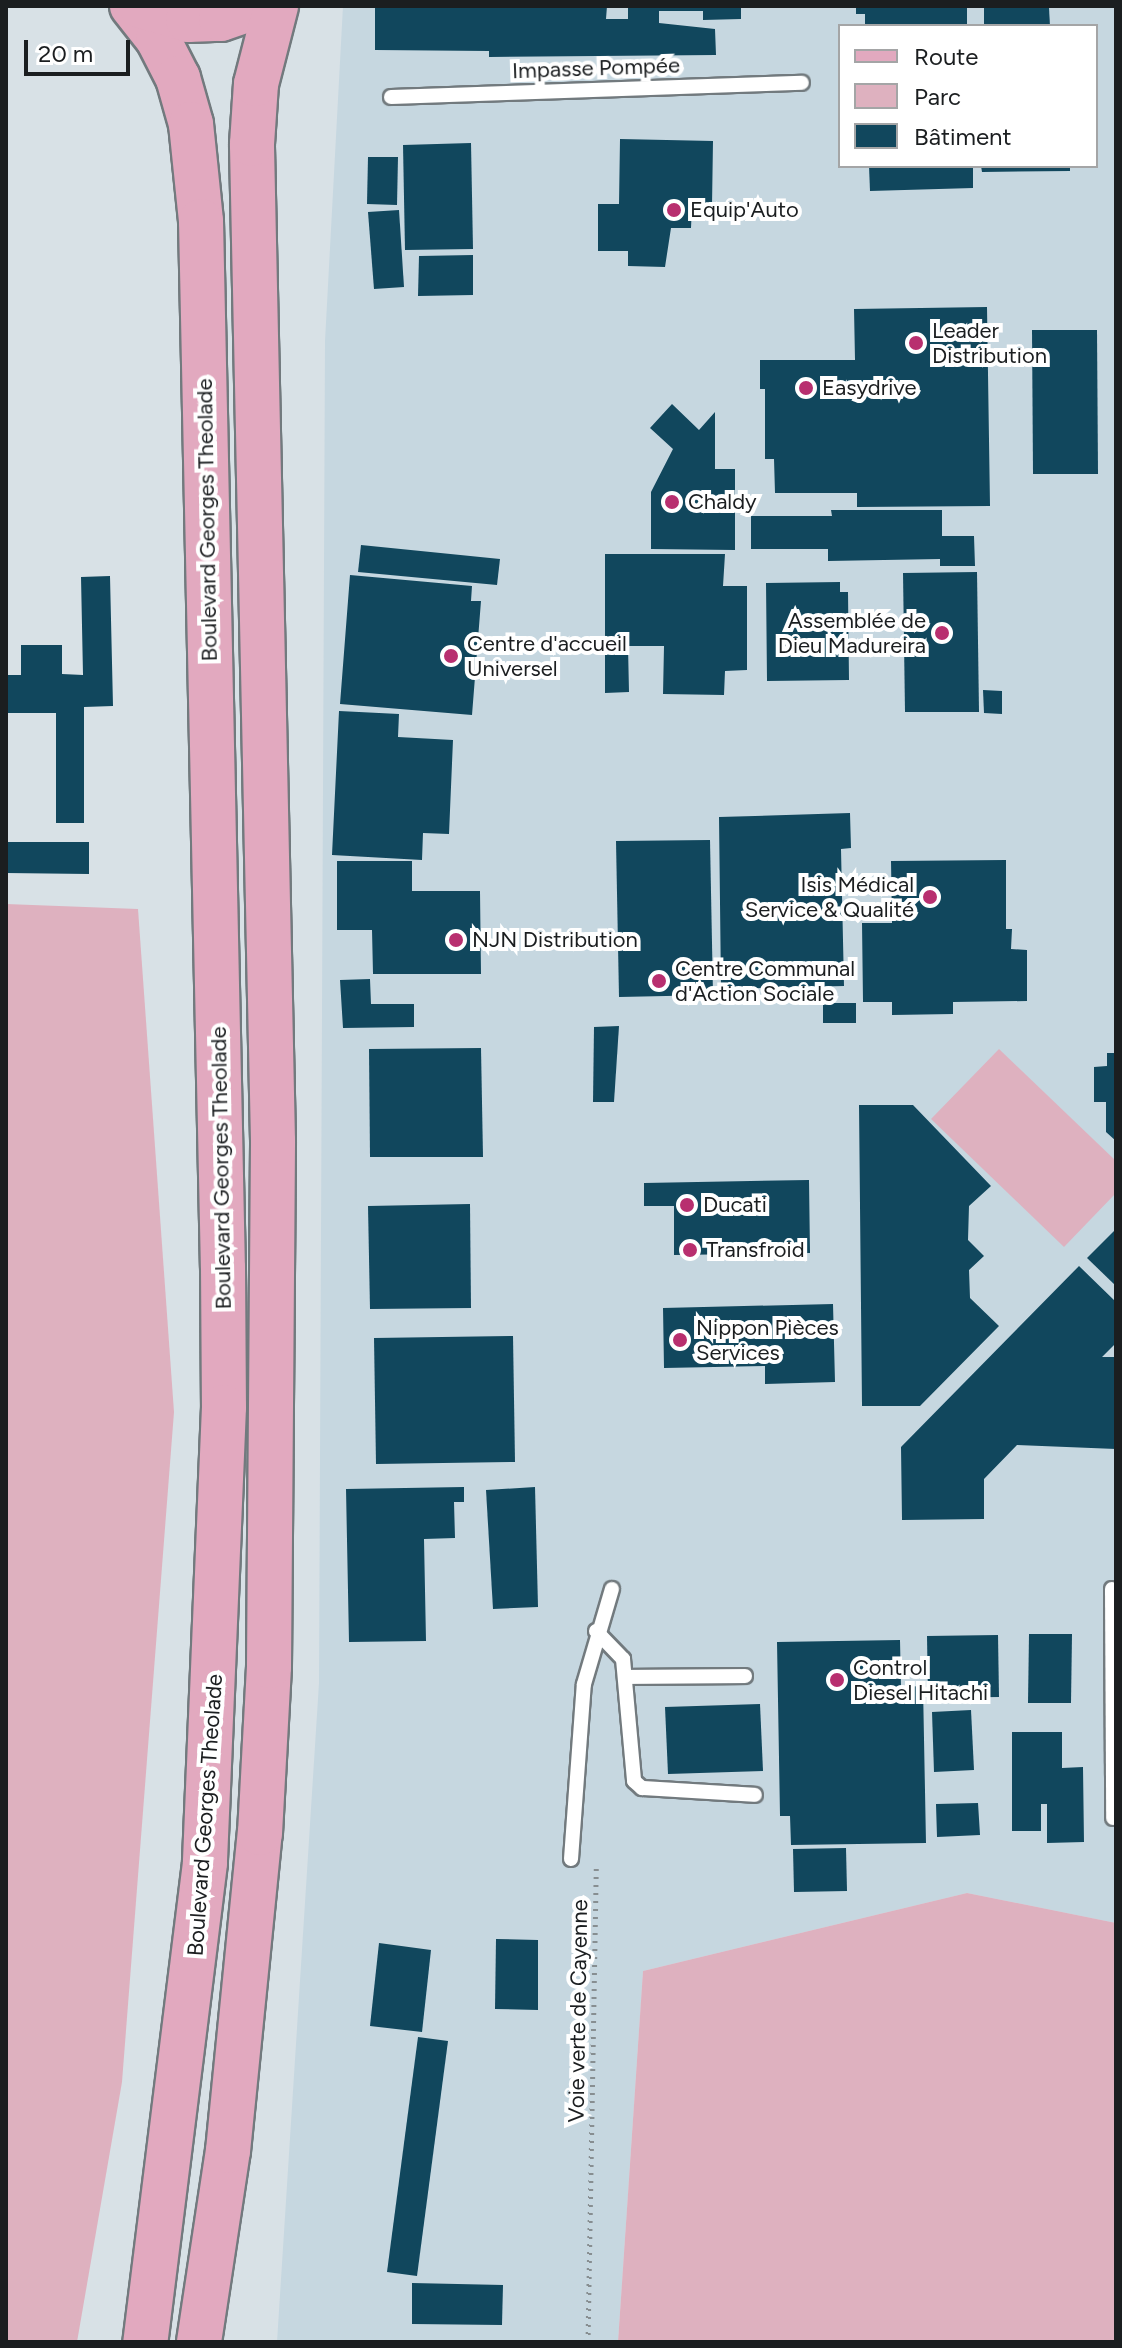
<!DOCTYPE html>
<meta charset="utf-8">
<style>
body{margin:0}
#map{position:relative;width:1122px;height:2348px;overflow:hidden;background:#d8e1e6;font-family:Figtree,sans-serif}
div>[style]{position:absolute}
.built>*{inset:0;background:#c6d7e0}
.green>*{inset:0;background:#deb1bf}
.building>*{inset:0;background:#11475d}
.path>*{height:5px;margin-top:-2.5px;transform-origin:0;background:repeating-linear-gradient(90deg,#878e91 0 2px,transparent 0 8px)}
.roads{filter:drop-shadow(2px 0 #727a7e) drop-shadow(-2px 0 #727a7e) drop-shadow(0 2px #727a7e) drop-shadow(0 -2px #727a7e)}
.lane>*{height:14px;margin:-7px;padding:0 7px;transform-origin:7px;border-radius:7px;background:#fff}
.primary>*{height:44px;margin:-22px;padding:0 22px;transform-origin:22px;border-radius:22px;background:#e2a9bf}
.dots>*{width:22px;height:22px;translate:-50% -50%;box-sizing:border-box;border:4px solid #fff;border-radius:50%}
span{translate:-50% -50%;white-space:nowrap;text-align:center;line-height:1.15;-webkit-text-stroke:8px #fff;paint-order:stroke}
.street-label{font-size:22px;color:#1b1e20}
.poi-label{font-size:22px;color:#1b1e20}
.left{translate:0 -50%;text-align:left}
.right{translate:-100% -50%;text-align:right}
.frame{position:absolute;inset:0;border:8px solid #1b1e20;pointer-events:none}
.legend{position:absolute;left:838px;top:24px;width:260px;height:144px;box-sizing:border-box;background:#fff;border:2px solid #a4a5a6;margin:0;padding:10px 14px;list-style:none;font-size:24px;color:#1b1e20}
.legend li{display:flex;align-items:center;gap:16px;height:40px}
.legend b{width:40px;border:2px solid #a4a5a6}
.scale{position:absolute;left:24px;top:40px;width:106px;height:36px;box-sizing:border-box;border:4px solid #1b1e20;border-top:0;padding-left:10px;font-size:24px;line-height:28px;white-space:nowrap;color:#1b1e20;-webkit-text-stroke:6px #fff;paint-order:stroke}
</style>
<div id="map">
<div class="built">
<i style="clip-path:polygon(evenodd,343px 6px,1116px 6px,1116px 1923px,967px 1893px,643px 1971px,618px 2342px,277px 2342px,319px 1683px,325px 341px,343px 6px,840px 26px,1096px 26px,1096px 166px,840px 166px,840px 26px)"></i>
</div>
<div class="green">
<i style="clip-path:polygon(6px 904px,138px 909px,174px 1412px,122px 2082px,77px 2342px,6px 2342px)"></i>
<i style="clip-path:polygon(999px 1049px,1116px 1161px,1116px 1193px,1064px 1247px,931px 1119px)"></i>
<i style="clip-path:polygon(967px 1893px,1116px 1923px,1116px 2342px,618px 2342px,643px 1971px)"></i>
</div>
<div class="building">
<i style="clip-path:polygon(375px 6px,607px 6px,606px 19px,628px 19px,628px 6px,741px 6px,741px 19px,703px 20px,703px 11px,659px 11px,659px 23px,715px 29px,716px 55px,489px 57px,489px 51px,375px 50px)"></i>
<i style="clip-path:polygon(856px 6px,967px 6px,967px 26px,865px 26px,865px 14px,856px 14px)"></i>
<i style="clip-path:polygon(984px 8px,1049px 8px,1050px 26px,984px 26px)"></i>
<i style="clip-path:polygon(620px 139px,713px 141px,712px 206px,692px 205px,691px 228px,671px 228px,665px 267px,628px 266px,628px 251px,598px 251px,598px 204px,619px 204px)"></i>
<i style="clip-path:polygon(471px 143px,473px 249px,405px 250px,403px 145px)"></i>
<i style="clip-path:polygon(368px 157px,398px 157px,397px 205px,367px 204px)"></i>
<i style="clip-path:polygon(869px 166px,973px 166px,973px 188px,870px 191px)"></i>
<i style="clip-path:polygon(981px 166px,1070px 166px,1070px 171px,982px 172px)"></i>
<i style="clip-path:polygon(399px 210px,404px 287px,374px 289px,368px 212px)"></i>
<i style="clip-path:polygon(473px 255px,473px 295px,418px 296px,419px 256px)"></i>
<i style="clip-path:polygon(987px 307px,990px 506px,857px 507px,857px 493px,775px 493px,774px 459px,765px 459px,765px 389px,760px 389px,760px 360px,855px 360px,854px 309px)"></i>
<i style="clip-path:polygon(1032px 330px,1097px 330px,1098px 474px,1033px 474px)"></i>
<i style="clip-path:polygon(672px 404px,699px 430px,715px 412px,715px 469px,735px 469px,735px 550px,651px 549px,651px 492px,673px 449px,650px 428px)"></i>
<i style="clip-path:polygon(831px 510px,942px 510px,942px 536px,974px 536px,975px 566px,940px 566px,940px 559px,828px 561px,828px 549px,751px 549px,751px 516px,832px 516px)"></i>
<i style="clip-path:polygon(361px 545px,500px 559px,497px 585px,358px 572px)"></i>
<i style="clip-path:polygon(605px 554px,725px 554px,723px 586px,747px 586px,747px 670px,725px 671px,724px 695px,663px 694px,664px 646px,628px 646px,629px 692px,605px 693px)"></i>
<i style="clip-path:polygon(977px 572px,979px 712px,905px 712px,903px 573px)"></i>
<i style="clip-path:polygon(350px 575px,472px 586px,471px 601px,481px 601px,472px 715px,340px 704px)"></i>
<i style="clip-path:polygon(110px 576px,113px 706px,84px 707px,84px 823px,56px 823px,56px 713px,6px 713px,6px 675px,21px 675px,21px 645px,62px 645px,62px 674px,83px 675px,81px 577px)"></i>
<i style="clip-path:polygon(840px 582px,840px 592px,848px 592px,849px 680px,767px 681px,766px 583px)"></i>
<i style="clip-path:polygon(983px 690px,1002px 691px,1002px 714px,984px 713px)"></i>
<i style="clip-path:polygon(339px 711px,399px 714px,398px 737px,453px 740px,449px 834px,423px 833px,422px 860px,332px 855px)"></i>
<i style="clip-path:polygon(850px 813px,851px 848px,841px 849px,844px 986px,721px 989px,719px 817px)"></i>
<i style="clip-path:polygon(710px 840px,713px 995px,619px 997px,616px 841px)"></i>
<i style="clip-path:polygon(6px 842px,89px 842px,89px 874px,6px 873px)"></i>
<i style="clip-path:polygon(1006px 860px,1006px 929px,1012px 929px,1011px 949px,1027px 950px,1027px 1001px,953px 1002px,953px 1014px,892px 1015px,892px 1002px,863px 1002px,862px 923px,892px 923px,891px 861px)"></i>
<i style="clip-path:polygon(337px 861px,412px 861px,412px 891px,480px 891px,481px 974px,373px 974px,372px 930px,337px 930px)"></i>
<i style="clip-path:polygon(370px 979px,371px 1004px,414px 1004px,414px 1027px,343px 1028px,340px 980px)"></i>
<i style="clip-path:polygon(823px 1003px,856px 1003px,856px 1023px,823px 1023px)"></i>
<i style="clip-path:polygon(619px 1026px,614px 1102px,593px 1102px,594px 1027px)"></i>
<i style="clip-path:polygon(481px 1048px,483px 1157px,370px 1157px,369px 1049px)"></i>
<i style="clip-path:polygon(1107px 1053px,1116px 1053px,1116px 1141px,1106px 1132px,1106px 1102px,1094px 1102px,1094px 1067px,1107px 1066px)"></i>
<i style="clip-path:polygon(859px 1105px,913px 1105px,991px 1186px,969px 1206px,968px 1240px,984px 1256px,969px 1270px,970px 1298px,999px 1326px,920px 1406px,862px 1406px)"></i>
<i style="clip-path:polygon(809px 1180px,810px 1253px,674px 1255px,674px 1206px,644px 1206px,644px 1183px)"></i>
<i style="clip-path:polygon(470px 1204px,471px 1308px,370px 1309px,368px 1206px)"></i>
<i style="clip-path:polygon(1116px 1229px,1116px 1286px,1087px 1258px)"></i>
<i style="clip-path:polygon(1079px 1266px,1116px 1302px,1116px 1343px,1102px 1357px,1116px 1357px,1116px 1449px,1017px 1445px,984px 1479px,984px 1519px,902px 1520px,901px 1447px)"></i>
<i style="clip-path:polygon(833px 1304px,835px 1382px,765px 1384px,765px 1366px,664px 1368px,663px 1308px)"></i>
<i style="clip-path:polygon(513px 1336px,515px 1462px,376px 1464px,374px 1338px)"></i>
<i style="clip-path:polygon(464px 1487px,464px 1502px,454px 1502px,455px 1538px,424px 1539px,426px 1641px,349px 1642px,346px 1489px)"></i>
<i style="clip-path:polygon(535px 1487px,538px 1607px,493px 1609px,486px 1490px)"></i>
<i style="clip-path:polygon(1029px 1634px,1072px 1634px,1071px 1703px,1028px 1703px)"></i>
<i style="clip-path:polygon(998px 1635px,999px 1697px,928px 1698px,927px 1636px)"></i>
<i style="clip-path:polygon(900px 1640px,901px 1687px,923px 1686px,926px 1843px,791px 1845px,790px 1816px,780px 1816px,777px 1642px)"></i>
<i style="clip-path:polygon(760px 1704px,763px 1771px,668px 1774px,665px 1707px)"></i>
<i style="clip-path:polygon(971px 1710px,974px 1770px,934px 1772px,932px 1712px)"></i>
<i style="clip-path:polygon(1012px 1732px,1062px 1732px,1062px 1768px,1083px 1767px,1084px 1842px,1047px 1843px,1047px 1804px,1041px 1804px,1041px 1831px,1012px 1831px)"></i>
<i style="clip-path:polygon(978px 1803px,980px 1835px,937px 1837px,936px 1804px)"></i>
<i style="clip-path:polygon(846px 1848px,847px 1891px,794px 1892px,793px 1849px)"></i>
<i style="clip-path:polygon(496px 1939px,538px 1940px,538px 2010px,495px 2009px)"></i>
<i style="clip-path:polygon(379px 1943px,431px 1950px,422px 2032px,370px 2026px)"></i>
<i style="clip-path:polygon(418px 2037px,448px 2041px,417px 2276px,387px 2272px)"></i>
<i style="clip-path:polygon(412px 2283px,503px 2285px,502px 2325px,412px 2324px)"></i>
</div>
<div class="path">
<i style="left:588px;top:2342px;width:476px;rotate:-89deg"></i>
</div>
<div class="roads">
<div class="lane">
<i style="left:391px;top:97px;width:411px;rotate:-2deg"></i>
<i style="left:1112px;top:1589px;width:229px;rotate:89.7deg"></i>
<i style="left:596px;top:1631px;width:39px;rotate:46deg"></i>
<i style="left:623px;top:1659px;width:122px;rotate:84.8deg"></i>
<i style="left:634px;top:1781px;width:11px;rotate:41deg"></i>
<i style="left:642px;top:1788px;width:113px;rotate:3.5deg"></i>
<i style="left:626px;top:1677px;width:119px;rotate:-0.5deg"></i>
<i style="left:571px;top:1859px;width:175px;rotate:-85.8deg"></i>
<i style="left:584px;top:1684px;width:99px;rotate:-73.6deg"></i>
</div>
<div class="primary">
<i style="left:132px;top:6px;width:42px;rotate:51.8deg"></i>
<i style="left:158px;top:39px;width:44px;rotate:62.9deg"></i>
<i style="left:178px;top:78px;width:48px;rotate:74.2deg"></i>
<i style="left:191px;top:124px;width:98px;rotate:84.1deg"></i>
<i style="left:201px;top:221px;width:1047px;rotate:88.8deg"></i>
<i style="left:223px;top:1268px;width:139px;rotate:89.6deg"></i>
<i style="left:224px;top:1407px;width:456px;rotate:92.4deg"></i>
<i style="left:205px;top:1863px;width:483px;rotate:97.1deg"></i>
<i style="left:141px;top:6px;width:49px;rotate:16.6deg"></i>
<i style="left:188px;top:20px;width:33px;rotate:-2deg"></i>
<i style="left:221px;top:19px;width:39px;rotate:-19deg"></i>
<i style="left:199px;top:2342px;width:193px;rotate:-81.4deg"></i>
<i style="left:228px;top:2151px;width:320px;rotate:-84.3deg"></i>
<i style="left:260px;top:1833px;width:167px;rotate:-86.9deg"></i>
<i style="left:269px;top:1666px;width:525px;rotate:-89.56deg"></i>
<i style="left:273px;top:1141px;width:997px;rotate:-91.21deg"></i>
<i style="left:252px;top:144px;width:60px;rotate:-86.2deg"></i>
<i style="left:256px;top:84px;width:81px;rotate:-75.6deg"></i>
</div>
</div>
<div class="dots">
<i style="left:674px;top:210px;background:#b82f6f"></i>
<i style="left:916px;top:343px;background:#b82f6f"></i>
<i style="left:806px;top:388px;background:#b82f6f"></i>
<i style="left:672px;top:502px;background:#b82f6f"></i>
<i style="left:942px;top:633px;background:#b82f6f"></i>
<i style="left:451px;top:656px;background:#b82f6f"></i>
<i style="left:930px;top:897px;background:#b82f6f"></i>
<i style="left:456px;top:940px;background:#b82f6f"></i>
<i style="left:659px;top:981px;background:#b82f6f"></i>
<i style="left:687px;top:1205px;background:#b82f6f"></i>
<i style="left:690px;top:1250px;background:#b82f6f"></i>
<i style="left:680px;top:1340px;background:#b82f6f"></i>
<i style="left:837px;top:1680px;background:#b82f6f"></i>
</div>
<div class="street-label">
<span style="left:596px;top:68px;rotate:-2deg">Impasse Pompée</span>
<span style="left:207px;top:520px;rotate:-91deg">Boulevard Georges Theolade</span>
<span style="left:221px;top:1168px;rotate:-91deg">Boulevard Georges Theolade</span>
<span style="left:205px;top:1815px;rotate:-86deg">Boulevard Georges Theolade</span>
<span style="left:578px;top:2011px;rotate:-89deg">Voie verte de Cayenne</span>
</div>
<div class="poi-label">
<span class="left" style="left:690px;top:210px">Equip'Auto</span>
<span class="left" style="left:932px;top:343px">Leader<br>Distribution</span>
<span class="left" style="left:822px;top:388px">Easydrive</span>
<span class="left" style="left:688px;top:502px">Chaldy</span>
<span class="right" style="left:926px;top:633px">Assemblée de<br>Dieu Madureira</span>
<span class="left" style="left:467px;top:656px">Centre d'accueil<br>Universel</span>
<span class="right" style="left:914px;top:897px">Isis Médical<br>Service &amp; Qualité</span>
<span class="left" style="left:472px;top:940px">NJN Distribution</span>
<span class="left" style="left:675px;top:981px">Centre Communal<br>d'Action Sociale</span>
<span class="left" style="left:703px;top:1205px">Ducati</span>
<span class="left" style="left:706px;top:1250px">Transfroid</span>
<span class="left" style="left:696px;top:1340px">Nippon Pièces<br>Services</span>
<span class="left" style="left:853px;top:1680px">Control<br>Diesel Hitachi</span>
</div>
<div class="frame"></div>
<ul class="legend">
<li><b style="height:10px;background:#e2a9bf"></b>Route</li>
<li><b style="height:22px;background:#deb1bf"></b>Parc</li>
<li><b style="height:22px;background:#11475d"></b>Bâtiment</li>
</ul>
<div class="scale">20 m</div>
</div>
